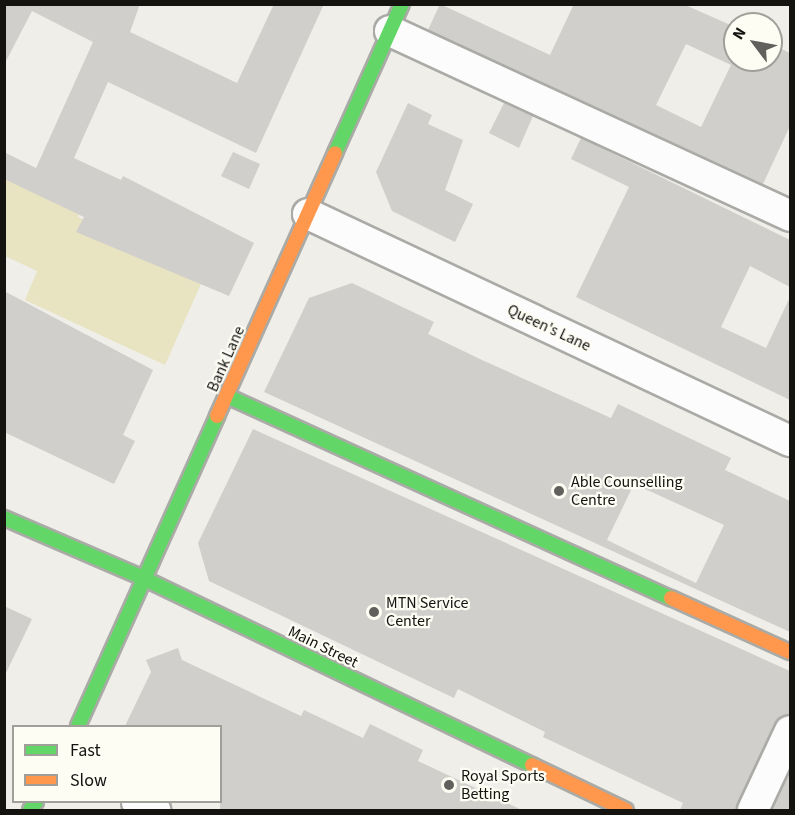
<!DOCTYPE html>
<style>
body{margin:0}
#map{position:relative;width:795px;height:815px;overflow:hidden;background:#efeee9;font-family:"Source Sans 3",sans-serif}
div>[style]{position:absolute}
.green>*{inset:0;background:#e8e3c1}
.building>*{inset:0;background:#d0cfcb}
.roads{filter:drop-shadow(2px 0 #aaaaa6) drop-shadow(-2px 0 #aaaaa6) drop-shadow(0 2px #aaaaa6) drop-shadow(0 -2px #aaaaa6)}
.street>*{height:30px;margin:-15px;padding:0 15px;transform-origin:15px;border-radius:15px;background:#fdfcfc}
.fast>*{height:14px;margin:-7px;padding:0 7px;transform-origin:7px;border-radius:7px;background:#63d668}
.slow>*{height:14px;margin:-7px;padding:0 7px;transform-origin:7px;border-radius:7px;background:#ff974d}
.dots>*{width:16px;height:16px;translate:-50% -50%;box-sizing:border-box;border:3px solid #fefdf4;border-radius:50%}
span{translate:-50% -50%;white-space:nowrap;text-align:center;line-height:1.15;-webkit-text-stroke:4.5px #fefdf4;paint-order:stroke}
.street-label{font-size:16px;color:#141310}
.poi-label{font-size:16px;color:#141310}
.left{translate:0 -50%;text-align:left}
.frame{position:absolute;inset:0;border:6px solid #141310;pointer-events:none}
.legend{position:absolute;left:12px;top:725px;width:210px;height:78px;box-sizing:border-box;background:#fefdf4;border:2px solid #a09f99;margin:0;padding:8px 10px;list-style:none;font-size:18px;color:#141310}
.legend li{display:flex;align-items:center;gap:12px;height:30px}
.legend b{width:30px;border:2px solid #a09f99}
.north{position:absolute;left:723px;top:12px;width:60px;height:60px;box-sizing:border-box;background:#fefdf4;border:2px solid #a09f99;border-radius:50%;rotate:302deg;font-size:16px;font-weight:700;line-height:24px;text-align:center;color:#141310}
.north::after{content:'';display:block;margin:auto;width:21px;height:27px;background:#61605c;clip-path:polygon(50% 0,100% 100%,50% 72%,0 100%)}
</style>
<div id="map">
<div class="green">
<i style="clip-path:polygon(5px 171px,82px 205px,78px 217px,204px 277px,165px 365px,25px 300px,37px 271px,5px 256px)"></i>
</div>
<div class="building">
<i style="clip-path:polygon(4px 4px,140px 4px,130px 32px,237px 83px,274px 4px,324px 4px,256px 153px,108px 82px,74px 158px,121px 180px,123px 176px,254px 243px,229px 296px,76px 232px,84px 217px,4px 179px,4px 152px,36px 168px,93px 42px,32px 11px,4px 65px)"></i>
<i style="clip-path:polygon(evenodd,440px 4px,550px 55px,574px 4px,683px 4px,735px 27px,735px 60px,771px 60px,771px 44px,790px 53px,790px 126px,763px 184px,428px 30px,440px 4px,686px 44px,731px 65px,701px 127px,656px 105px,686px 44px)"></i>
<i style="clip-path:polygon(408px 103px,432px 115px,428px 124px,463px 140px,445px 190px,473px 204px,455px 242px,392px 211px,376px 172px)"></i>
<i style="clip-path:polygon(504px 103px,533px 116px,519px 148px,489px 133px)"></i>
<i style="clip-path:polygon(581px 138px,790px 240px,790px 287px,750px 266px,721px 327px,766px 348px,790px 297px,790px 400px,576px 297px,629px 187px,571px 159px)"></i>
<i style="clip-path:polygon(233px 152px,260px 164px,249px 189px,221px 176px)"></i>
<i style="clip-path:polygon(evenodd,352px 283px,434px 322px,428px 334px,482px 360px,611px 418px,618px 404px,731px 458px,725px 470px,790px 501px,790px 632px,264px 392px,309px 298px,352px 283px,634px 484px,724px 525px,696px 583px,607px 540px,634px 484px)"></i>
<i style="clip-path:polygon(4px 291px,153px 370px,123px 435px,135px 441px,114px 484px,4px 432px)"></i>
<i style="clip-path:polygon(253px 429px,790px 671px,790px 714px,774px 724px,736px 810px,680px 810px,683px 803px,543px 737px,545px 732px,458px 689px,454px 698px,209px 581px,198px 543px)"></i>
<i style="clip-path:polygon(4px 606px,32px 619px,4px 677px)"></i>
<i style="clip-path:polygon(178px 648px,182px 660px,301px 716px,304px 710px,363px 738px,370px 724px,423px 750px,418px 761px,522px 810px,220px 810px,220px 726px,125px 726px,151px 672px,146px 660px)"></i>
<i style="clip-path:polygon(790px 771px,790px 810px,772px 810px)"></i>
</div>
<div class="roads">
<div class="street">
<i style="left:390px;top:31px;width:441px;rotate:24.8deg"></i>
<i style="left:308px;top:214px;width:533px;rotate:25.22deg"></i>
<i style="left:137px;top:802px;width:20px;rotate:24deg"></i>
<i style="left:753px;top:810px;width:87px;rotate:-64.9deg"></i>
</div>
<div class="fast">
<i style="left:335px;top:153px;width:163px;rotate:-65.8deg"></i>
<i style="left:227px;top:396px;width:488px;rotate:24.5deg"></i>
<i style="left:4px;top:518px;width:151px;rotate:23.3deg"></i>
<i style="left:143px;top:578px;width:432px;rotate:25.7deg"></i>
<i style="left:78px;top:726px;width:340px;rotate:-65.8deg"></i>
<i style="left:30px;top:810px;width:10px;rotate:-53deg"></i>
</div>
<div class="slow">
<i style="left:217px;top:416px;width:288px;rotate:-65.8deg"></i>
<i style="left:671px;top:598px;width:131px;rotate:24.4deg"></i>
<i style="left:532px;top:765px;width:104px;rotate:25.6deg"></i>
</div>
</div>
<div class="dots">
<i style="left:559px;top:491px;background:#61605c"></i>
<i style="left:374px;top:612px;background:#61605c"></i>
<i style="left:449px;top:785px;background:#61605c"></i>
</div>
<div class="street-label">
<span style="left:549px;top:328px;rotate:25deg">Queen's Lane</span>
<span style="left:226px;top:359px;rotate:-66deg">Bank Lane</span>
<span style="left:323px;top:647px;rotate:26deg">Main Street</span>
</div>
<div class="poi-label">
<span class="left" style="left:571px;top:491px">Able Counselling<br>Centre</span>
<span class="left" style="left:386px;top:612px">MTN Service<br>Center</span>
<span class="left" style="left:461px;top:785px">Royal Sports<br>Betting</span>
</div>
<div class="frame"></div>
<ul class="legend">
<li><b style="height:8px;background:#63d668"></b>Fast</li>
<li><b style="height:8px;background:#ff974d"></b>Slow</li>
</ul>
<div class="north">N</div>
</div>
